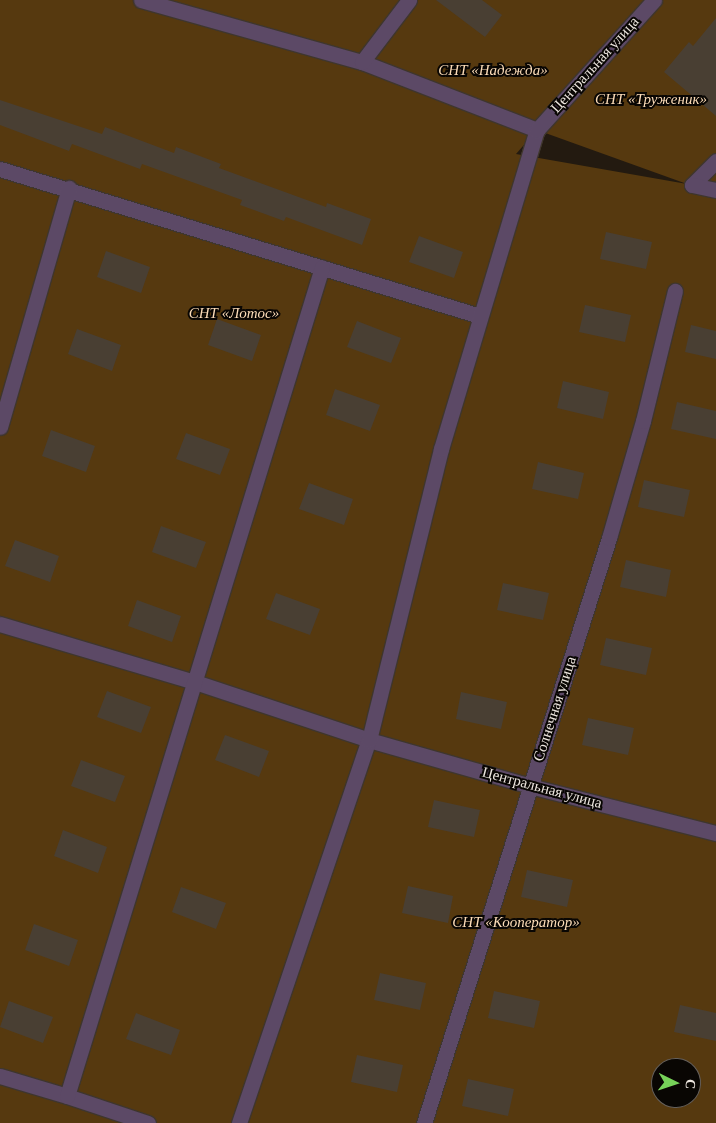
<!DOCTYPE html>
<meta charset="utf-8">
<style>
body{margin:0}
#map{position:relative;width:716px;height:1123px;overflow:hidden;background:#231a10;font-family:"Times New Roman",serif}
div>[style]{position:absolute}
.green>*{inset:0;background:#56390f}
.building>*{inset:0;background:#493f33}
.roads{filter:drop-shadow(1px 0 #3f362d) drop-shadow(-1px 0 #3f362d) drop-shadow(0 1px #3f362d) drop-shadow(0 -1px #3f362d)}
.minor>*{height:15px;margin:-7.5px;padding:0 7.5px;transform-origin:7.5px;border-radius:7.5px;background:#5c4966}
span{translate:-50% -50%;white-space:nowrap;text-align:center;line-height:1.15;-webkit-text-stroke:4px #090603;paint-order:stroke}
.street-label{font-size:15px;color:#ece5de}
.park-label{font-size:15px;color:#fcdcb8;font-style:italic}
.north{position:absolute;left:651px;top:1058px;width:50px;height:50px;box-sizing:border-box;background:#090603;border:1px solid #645f5b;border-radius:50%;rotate:94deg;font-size:14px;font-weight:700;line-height:20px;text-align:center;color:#ece5de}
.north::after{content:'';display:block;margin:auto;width:18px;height:22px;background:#77d259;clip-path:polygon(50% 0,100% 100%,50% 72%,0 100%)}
</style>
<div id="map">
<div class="green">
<i style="clip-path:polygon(evenodd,0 0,716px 0,716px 1123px,0 1123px,0 0,537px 130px,687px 184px,516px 154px,537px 130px,0 0,661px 1068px,691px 1068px,691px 1098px,661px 1098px,661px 1068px)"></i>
</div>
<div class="building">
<i style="clip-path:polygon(436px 0,482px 0,502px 15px,485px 37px)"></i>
<i style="clip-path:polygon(716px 18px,716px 116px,664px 72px,689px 42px,693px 46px)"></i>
<i style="clip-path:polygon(0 100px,102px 134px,105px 127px,174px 153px,176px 147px,221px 164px,219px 168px,326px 207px,327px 203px,371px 219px,362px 245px,286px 217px,284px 221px,240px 205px,242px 200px,142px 164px,140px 169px,72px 144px,69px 151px,0 125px)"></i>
<i style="clip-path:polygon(606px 232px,652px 242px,646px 269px,600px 259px)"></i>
<i style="clip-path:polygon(419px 236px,463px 252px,454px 278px,409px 262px)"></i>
<i style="clip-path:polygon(106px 251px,150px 267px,141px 293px,97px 277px)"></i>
<i style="clip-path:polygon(585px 305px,631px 315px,625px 342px,579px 332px)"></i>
<i style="clip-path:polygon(217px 319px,261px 335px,252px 361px,208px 345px)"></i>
<i style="clip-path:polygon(357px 321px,401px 338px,391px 363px,347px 347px)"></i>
<i style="clip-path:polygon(691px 325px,716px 331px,716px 359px,685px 352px)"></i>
<i style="clip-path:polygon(77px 329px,121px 345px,112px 371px,68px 354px)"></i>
<i style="clip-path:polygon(563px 381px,609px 392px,603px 419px,557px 408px)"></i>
<i style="clip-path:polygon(335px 389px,380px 405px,370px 431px,326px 415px)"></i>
<i style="clip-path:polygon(677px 402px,716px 411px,716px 439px,671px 429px)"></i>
<i style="clip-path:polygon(51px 430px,95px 446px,86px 472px,42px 456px)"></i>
<i style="clip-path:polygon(186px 433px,230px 449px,220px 475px,176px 459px)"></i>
<i style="clip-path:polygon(538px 462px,584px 473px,578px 499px,532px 489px)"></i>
<i style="clip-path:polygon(644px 480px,690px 490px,684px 517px,638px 507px)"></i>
<i style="clip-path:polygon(309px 483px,353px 499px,344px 525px,299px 509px)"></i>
<i style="clip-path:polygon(161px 526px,206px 542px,196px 568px,152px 552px)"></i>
<i style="clip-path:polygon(15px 540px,59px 556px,50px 582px,5px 566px)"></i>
<i style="clip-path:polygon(626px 560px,671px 570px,666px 597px,620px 587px)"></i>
<i style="clip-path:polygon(503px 583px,549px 593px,543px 620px,497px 610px)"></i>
<i style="clip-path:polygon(276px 593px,320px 609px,310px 635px,266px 619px)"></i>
<i style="clip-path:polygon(137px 600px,181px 616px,172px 642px,128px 626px)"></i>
<i style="clip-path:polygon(606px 638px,652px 648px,646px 675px,600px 665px)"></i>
<i style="clip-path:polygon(107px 691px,151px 707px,141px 733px,97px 717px)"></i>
<i style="clip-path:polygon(461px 692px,507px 702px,501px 729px,456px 719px)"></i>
<i style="clip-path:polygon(588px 718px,634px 728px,628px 755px,582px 745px)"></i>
<i style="clip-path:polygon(225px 735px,269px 751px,259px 777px,215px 760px)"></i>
<i style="clip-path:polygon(81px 760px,125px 776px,115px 802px,71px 786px)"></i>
<i style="clip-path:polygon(434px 800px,480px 810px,474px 837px,428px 827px)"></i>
<i style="clip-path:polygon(63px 830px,107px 847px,98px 873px,54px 856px)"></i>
<i style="clip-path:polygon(527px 870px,573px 880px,567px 907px,521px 897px)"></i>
<i style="clip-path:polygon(408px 886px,453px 896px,448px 923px,402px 913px)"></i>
<i style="clip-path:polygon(181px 887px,226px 903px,216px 929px,172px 912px)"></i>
<i style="clip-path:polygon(34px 924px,78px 940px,69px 966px,25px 950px)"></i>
<i style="clip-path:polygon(380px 973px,426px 983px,420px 1010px,374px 1000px)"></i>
<i style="clip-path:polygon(494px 991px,540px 1001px,534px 1028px,488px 1018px)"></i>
<i style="clip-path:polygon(9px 1001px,53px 1017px,43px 1043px,0 1027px)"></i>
<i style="clip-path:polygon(680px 1005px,716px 1013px,716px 1041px,674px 1032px)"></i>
<i style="clip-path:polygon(136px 1013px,180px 1030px,171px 1055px,126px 1039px)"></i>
<i style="clip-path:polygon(357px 1055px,403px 1065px,397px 1092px,351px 1082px)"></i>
<i style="clip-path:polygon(468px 1079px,514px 1089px,508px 1116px,462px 1106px)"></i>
</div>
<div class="roads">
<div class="minor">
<i style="left:141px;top:0;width:230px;rotate:15.7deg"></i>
<i style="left:362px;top:62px;width:188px;rotate:21.2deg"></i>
<i style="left:362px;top:62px;width:78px;rotate:-52.8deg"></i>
<i style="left:0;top:169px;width:502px;rotate:17.03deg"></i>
<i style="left:692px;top:185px;width:34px;rotate:-45deg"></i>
<i style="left:692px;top:185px;width:25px;rotate:12deg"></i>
<i style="left:0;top:427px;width:249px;rotate:-73.9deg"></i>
<i style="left:0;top:624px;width:203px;rotate:16.6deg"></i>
<i style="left:195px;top:682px;width:183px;rotate:18.4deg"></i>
<i style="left:369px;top:740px;width:167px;rotate:15.9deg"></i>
<i style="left:530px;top:786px;width:192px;rotate:14.2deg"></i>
<i style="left:0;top:1076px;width:70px;rotate:16.6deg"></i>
<i style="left:148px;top:1123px;width:85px;rotate:-161.6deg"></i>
<i style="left:67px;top:1096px;width:867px;rotate:-72.9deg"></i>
<i style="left:239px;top:1123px;width:404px;rotate:-71.3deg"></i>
<i style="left:369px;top:740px;width:300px;rotate:-76.1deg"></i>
<i style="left:441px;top:449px;width:333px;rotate:-73.3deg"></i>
<i style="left:537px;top:130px;width:175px;rotate:-48deg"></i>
<i style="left:424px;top:1123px;width:614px;rotate:-72.45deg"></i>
<i style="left:609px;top:538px;width:122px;rotate:-73.8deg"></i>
<i style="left:643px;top:421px;width:134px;rotate:-76.2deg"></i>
</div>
</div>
<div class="street-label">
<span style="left:595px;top:65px;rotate:-48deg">Центральная улица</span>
<span style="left:555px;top:709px;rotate:-72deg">Солнечная улица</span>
<span style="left:542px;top:788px;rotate:15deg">Центральная улица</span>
</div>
<div class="park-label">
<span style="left:493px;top:71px">СНТ «Надежда»</span>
<span style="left:651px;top:100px">СНТ «Труженик»</span>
<span style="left:234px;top:314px">СНТ «Лотос»</span>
<span style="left:516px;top:923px">СНТ «Кооператор»</span>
</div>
<div class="north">С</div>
</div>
